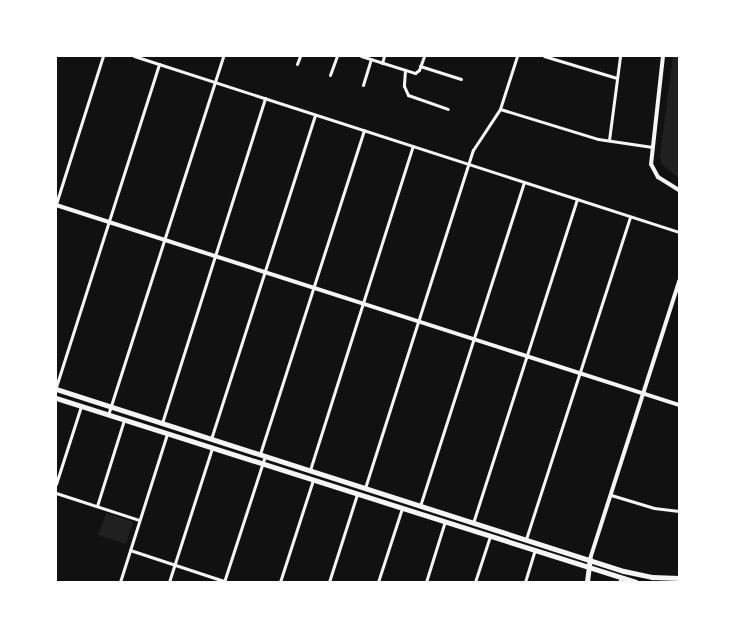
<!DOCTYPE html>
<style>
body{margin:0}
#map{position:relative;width:735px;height:638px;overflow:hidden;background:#111;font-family:Lato,sans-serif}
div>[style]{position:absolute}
.green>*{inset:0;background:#202020}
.minor>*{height:3px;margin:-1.5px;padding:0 1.5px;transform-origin:1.5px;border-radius:1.5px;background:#f5f5f5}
.tertiary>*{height:4px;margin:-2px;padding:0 2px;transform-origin:2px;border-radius:2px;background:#f5f5f5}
.secondary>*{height:4.5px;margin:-2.25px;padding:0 2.25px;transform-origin:2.25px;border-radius:2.25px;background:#f5f5f5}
span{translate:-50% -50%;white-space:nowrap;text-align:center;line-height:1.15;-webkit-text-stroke:4px #fff;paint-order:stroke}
.frame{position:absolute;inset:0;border:57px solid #fff;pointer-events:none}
</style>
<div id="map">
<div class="green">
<i style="clip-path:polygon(673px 56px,679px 56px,679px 178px,661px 164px,660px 156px)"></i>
<i style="clip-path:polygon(106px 513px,133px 522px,126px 544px,98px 535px)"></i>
</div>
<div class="minor">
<i style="left:134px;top:56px;width:573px;rotate:17.9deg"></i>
<i style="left:361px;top:56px;width:57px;rotate:17.5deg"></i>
<i style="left:415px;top:73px;width:5px;rotate:-37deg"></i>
<i style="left:419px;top:70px;width:15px;rotate:-70deg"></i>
<i style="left:544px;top:56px;width:76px;rotate:16.8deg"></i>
<i style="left:382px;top:63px;width:7px;rotate:-74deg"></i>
<i style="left:297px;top:64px;width:9px;rotate:-69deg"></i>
<i style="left:420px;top:66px;width:43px;rotate:17.6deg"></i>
<i style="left:405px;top:70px;width:16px;rotate:94deg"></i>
<i style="left:404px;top:86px;width:10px;rotate:66deg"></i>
<i style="left:408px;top:95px;width:42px;rotate:19.3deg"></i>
<i style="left:330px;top:75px;width:20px;rotate:-70deg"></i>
<i style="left:363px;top:85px;width:27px;rotate:-73deg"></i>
<i style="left:500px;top:109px;width:102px;rotate:17deg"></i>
<i style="left:598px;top:139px;width:55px;rotate:8.4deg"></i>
<i style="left:609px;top:140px;width:85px;rotate:-82.5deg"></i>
<i style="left:56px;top:204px;width:155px;rotate:-72.4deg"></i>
<i style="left:56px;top:387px;width:339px;rotate:-72.3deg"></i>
<i style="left:108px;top:415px;width:377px;rotate:-72.2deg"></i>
<i style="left:162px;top:423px;width:341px;rotate:-72.4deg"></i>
<i style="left:211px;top:439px;width:340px;rotate:-72.2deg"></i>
<i style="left:260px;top:454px;width:340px;rotate:-72.2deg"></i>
<i style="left:310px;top:470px;width:340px;rotate:-72.4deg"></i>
<i style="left:56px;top:484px;width:82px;rotate:-72.2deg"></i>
<i style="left:365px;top:488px;width:355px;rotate:-72.3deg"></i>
<i style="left:473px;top:150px;width:49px;rotate:-56.6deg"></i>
<i style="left:500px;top:109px;width:56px;rotate:-72.2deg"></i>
<i style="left:56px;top:493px;width:87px;rotate:18deg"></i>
<i style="left:611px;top:495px;width:45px;rotate:16.8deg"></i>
<i style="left:654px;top:508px;width:25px;rotate:7deg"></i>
<i style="left:97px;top:506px;width:90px;rotate:-72.6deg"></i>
<i style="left:420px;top:506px;width:340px;rotate:-72.2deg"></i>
<i style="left:473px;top:523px;width:340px;rotate:-72.2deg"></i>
<i style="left:526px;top:539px;width:338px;rotate:-72.1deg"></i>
<i style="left:130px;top:550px;width:102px;rotate:18.3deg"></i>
<i style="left:120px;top:582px;width:155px;rotate:-72.4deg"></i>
<i style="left:169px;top:582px;width:141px;rotate:-72.2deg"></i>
<i style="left:224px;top:582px;width:133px;rotate:-72deg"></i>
<i style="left:280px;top:582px;width:107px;rotate:-72.1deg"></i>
<i style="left:329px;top:582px;width:92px;rotate:-72.3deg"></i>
<i style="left:378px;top:582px;width:78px;rotate:-72deg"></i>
<i style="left:426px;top:582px;width:64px;rotate:-72.7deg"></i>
<i style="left:475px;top:582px;width:48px;rotate:-71.9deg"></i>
<i style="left:525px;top:582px;width:34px;rotate:-73deg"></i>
<i style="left:619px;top:582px;width:4px;rotate:-63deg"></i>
</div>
<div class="tertiary">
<i style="left:663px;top:56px;width:109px;rotate:96.3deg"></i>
<i style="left:651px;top:164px;width:15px;rotate:62deg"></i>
<i style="left:658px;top:177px;width:25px;rotate:32deg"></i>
<i style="left:56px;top:205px;width:654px;rotate:17.8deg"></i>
<i style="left:590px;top:559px;width:292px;rotate:-72.2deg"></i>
</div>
<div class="secondary">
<i style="left:56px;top:389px;width:596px;rotate:17.77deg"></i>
<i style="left:624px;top:571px;width:29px;rotate:12deg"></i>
<i style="left:652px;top:577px;width:27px;rotate:2deg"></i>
<i style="left:56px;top:398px;width:608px;rotate:17.6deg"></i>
<i style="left:587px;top:582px;width:23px;rotate:-83deg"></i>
</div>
<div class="frame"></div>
</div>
